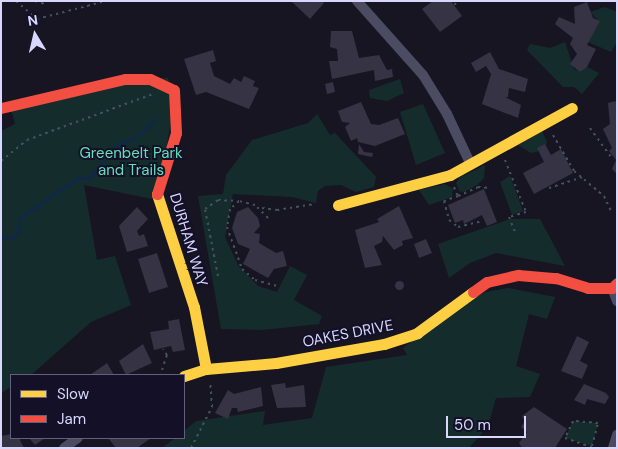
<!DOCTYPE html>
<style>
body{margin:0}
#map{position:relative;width:618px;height:449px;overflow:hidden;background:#171522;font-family:"DM Sans",sans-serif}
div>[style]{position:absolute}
.green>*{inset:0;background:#142d2c}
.stream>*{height:3px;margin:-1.5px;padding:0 1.5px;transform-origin:1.5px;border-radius:1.5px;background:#112747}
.building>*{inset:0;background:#353344}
.round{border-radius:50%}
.path>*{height:2px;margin-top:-1px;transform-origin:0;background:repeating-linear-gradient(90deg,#45515e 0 2.5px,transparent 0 6.5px)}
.street>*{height:10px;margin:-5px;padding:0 5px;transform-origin:5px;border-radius:5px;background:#4b4b62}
.slow>*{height:11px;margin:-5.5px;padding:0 5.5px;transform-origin:5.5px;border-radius:5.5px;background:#ffcf43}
.jam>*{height:11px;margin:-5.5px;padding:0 5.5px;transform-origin:5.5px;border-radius:5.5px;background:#f24e42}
span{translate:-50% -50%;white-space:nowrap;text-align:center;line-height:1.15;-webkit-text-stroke:4px #131027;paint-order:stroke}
.park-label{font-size:15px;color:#65ddba}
.street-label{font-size:15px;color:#dad7fe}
.frame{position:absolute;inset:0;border:2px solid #dad7fe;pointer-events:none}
.legend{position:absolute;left:10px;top:374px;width:175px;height:65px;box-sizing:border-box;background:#131027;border:1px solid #63607d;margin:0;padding:6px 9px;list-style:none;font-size:15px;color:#dad7fe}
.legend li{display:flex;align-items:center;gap:10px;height:25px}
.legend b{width:25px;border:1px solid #63607d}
.north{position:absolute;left:10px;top:10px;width:50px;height:50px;-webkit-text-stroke:4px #131027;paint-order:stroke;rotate:351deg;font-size:14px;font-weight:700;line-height:20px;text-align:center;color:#dad7fe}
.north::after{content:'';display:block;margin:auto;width:18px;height:22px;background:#dad7fe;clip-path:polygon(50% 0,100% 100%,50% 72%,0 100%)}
.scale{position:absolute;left:446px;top:416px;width:80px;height:22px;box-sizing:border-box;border:2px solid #dad7fe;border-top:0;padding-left:6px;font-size:15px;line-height:18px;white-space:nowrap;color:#dad7fe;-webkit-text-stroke:4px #131027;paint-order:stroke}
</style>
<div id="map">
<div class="green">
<i style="clip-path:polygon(605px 7px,617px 12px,617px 42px,611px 52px,588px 42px,599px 21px,590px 12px)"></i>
<i style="clip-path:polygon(565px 42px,574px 69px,580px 72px,587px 67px,599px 73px,582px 94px,574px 87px,563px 87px,527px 50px,530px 44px,550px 48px)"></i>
<i style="clip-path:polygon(168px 78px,175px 99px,157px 200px,84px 185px,97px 260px,115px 256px,131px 305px,91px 322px,31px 375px,11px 375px,11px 387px,1px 393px,1px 131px,15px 124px,11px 109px,125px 79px)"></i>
<i style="clip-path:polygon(400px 79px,404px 93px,387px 101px,370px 98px,369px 90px)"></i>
<i style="clip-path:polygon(423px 104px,445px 153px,416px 165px,400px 112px)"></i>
<i style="clip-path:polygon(317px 114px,330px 135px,335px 133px,376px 177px,374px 187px,356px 192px,341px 185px,325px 186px,318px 191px,316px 203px,292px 197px,233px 194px,225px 237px,238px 265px,258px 286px,277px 292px,290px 266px,307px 275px,294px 300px,322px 316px,319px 324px,262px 330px,221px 329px,198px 196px,223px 194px,226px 175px,252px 140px,308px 123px)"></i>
<i style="clip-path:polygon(542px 131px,547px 142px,543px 150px,531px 153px,518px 145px)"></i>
<i style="clip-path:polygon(485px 165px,484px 178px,477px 185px,464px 192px,459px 191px,456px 183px,459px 178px)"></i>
<i style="clip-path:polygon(510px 176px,523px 211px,512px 215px,500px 182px)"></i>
<i style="clip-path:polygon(445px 184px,453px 189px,452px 197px,429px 205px,419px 190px)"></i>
<i style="clip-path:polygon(510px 219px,540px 219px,565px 266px,496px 253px,470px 263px,449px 278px,438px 244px)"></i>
<i style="clip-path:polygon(508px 288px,555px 297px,547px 319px,529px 314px,516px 366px,540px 374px,530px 397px,496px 398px,488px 426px,469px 448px,162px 448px,175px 438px,184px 438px,184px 431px,196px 421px,265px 411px,263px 425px,312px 418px,326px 367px,407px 355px,403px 348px,462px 303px,486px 292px)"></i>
<i style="clip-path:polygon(573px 421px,598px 423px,592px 446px,565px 438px)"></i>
</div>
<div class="stream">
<i style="left:1px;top:238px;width:12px;rotate:-5deg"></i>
<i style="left:13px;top:237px;width:8px;rotate:-45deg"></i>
<i style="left:19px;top:231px;width:13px;rotate:-86deg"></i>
<i style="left:20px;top:218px;width:70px;rotate:-35.1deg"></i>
<i style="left:77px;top:178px;width:12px"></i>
<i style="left:89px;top:178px;width:45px;rotate:-49.5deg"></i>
<i style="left:118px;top:144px;width:18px;rotate:-19deg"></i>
<i style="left:135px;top:138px;width:27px;rotate:-42deg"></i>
</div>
<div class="building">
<i style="clip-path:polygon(291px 1px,322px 1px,324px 3px,310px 19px)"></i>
<i style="clip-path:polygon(433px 1px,451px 1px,462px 16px,440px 32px,422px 9px)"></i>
<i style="clip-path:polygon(587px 2px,593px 18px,600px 21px,587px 45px,596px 49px,587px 67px,580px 72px,570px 64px,577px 54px,570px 44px,573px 38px,555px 24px,559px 17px,575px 24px,574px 7px)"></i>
<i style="clip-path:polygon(331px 31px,352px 31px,359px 58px,379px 55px,387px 70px,392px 69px,393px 77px,375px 81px,374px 70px,332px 79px,329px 61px,338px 61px,337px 49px,330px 47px)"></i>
<i style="clip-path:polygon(213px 50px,216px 61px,210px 63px,214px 76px,230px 84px,234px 78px,241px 82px,244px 76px,255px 81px,253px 86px,259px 88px,249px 109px,206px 92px,196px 95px,184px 59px)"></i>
<i style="clip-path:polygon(490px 52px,499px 69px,528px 79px,525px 92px,509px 88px,508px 97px,505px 97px,521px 105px,518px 118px,482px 104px,491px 74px,486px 66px,476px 72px,471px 63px)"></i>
<i style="clip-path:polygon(333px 82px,335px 92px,327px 94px,325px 84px)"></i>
<i style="clip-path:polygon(615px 101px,617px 103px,617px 174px,612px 169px,616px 160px,609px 151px,612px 148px,603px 129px,610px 124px,608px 103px)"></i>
<i style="clip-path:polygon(361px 102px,371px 124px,379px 125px,398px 118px,405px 134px,375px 146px,358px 142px,357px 138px,351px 141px,345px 127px,350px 123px,342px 122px,338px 111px)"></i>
<i style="clip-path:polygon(359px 144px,364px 152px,373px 153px,372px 157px,358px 154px)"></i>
<i style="clip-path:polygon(545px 144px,551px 155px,561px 149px,573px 173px,534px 194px,523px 173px,544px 162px,537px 148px)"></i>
<i style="clip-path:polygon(484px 189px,497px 222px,487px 226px,482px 215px,464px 224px,463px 220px,455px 223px,448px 205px)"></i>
<i style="clip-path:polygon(399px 206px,413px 238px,402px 241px,403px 245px,394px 250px,383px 236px,382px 242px,374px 246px,382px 265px,365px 268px,355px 230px,379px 222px,377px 219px)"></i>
<i style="clip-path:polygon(137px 207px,148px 219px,137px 231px,139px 236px,144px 234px,148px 246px,127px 252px,119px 226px)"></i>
<i style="clip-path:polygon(248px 207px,258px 218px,260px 226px,254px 233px,260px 234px,259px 243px,276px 253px,283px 251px,287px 266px,274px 269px,268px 278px,243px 264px,250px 249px,238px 244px,232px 228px,237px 212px)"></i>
<i style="clip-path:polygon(426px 239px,432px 253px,419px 258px,414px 244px)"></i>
<i style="clip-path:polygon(157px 253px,168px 287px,149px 293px,138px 259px)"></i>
<i class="round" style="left:394.5px;top:280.5px;width:9px;height:9px"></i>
<i style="clip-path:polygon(179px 319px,185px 350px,173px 352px,171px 346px,154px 350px,150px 332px,169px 329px,168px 321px)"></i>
<i style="clip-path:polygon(577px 336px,589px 342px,580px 361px,588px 365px,582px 379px,561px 371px)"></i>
<i style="clip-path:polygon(143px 344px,152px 363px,126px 375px,119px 361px)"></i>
<i style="clip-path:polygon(107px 363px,114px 375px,90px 375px)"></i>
<i style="clip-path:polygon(285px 383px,286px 388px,304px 385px,306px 407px,277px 408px,271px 385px)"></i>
<i style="clip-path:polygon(584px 384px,606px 393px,609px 397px,605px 404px,587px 399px,585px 405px,574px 400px)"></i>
<i style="clip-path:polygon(261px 387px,263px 406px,238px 412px,237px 408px,232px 408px,228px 419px,215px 413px,228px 390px,234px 394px)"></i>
<i style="clip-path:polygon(534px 407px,567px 429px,555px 448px,522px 448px,519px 443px,527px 432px,521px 427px,525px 421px,522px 416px)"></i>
<i style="clip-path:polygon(11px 434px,11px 438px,19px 438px,24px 448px,1px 448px,1px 436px)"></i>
<i style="clip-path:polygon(29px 438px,45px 438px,35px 445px)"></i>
<i style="clip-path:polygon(108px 438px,151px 438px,137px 448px,116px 448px)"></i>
</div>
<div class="path">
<i style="left:16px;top:1px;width:28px;rotate:41deg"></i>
<i style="left:37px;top:19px;width:71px;rotate:-14.6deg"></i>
<i style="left:35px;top:1px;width:10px;rotate:17deg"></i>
<i style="left:455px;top:5px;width:4px;rotate:-76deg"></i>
<i style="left:590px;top:128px;width:39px;rotate:54deg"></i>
<i style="left:553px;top:135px;width:42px;rotate:59.7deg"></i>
<i style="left:574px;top:171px;width:39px;rotate:40deg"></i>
<i style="left:604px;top:196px;width:17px;rotate:65deg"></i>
<i style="left:505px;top:160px;width:56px;rotate:68deg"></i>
<i style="left:526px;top:212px;width:18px;rotate:164deg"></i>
<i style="left:509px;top:217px;width:18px;rotate:68deg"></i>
<i style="left:1px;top:161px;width:33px;rotate:-39deg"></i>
<i style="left:27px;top:140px;width:134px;rotate:-20.1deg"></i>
<i style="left:454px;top:187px;width:10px;rotate:66deg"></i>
<i style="left:458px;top:196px;width:22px;rotate:-24deg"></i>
<i style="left:478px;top:187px;width:13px;rotate:4deg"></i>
<i style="left:549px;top:188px;width:36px;rotate:-18deg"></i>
<i style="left:458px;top:196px;width:15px;rotate:160deg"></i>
<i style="left:444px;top:201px;width:20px;rotate:75deg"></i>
<i style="left:449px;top:220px;width:11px;rotate:38deg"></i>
<i style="left:458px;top:227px;width:25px;rotate:-14deg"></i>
<i style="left:262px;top:208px;width:15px;rotate:8deg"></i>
<i style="left:277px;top:210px;width:38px;rotate:-9deg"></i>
<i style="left:268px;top:218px;width:18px;rotate:-135deg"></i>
<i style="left:255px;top:205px;width:16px;rotate:-166deg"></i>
<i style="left:239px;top:201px;width:12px;rotate:138deg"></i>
<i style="left:230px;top:209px;width:18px;rotate:99deg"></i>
<i style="left:227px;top:227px;width:45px;rotate:70.3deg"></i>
<i style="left:242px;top:269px;width:17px;rotate:40deg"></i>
<i style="left:255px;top:280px;width:24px;rotate:15deg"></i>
<i style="left:218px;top:276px;width:68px;rotate:-101deg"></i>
<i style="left:205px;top:209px;width:16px;rotate:-35deg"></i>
<i style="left:218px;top:200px;width:21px;rotate:3deg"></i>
<i style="left:162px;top:370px;width:16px;rotate:-72deg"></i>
<i style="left:167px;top:355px;width:7px;rotate:-124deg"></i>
<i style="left:592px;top:446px;width:24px;rotate:-75deg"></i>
<i style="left:598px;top:423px;width:25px;rotate:-175deg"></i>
<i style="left:573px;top:421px;width:19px;rotate:115deg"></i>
<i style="left:565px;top:438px;width:31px;rotate:19deg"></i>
<i style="left:191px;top:448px;width:46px;rotate:-62.9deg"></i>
<i style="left:212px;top:407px;width:26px;rotate:-94deg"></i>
</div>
<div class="street">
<i style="left:357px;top:1px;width:99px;rotate:48.3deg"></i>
<i style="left:423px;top:75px;width:46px;rotate:58.4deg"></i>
<i style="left:447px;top:114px;width:56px;rotate:64.8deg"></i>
<i style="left:612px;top:288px;width:14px;rotate:69deg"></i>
<i style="left:64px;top:448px;width:17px;rotate:-36deg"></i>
<i style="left:613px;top:448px;width:14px;rotate:-73deg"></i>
</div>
<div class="slow">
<i style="left:157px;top:194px;width:119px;rotate:71.9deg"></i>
<i style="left:194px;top:307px;width:63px;rotate:79deg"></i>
<i style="left:338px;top:205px;width:116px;rotate:-15deg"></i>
<i style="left:450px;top:175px;width:139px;rotate:-28.8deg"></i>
<i style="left:184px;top:376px;width:23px;rotate:-18deg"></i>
<i style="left:206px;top:369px;width:70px;rotate:-4.9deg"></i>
<i style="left:276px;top:363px;width:110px;rotate:-10deg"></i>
<i style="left:384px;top:344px;width:35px;rotate:-18deg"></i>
<i style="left:417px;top:333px;width:69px;rotate:-36.2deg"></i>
</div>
<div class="jam">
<i style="left:1px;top:108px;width:127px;rotate:-13.2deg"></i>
<i style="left:125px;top:79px;width:25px"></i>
<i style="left:150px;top:79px;width:26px;rotate:25deg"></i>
<i style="left:174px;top:90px;width:43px;rotate:87.3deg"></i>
<i style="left:176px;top:133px;width:64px;rotate:107.3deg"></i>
<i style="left:473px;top:292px;width:17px;rotate:-36deg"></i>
<i style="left:487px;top:282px;width:32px;rotate:-13deg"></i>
<i style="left:518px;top:275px;width:38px;rotate:5deg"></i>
<i style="left:556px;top:278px;width:34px;rotate:17deg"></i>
<i style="left:588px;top:288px;width:24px"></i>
<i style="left:612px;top:288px;width:7px;rotate:-45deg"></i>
</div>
<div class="park-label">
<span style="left:131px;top:162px">Greenbelt Park<br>and Trails</span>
</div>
<div class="street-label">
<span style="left:188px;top:240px;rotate:73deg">DURHAM WAY</span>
<span style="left:348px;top:334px;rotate:-11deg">OAKES DRIVE</span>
</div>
<div class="frame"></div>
<ul class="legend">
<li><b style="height:6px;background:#ffcf43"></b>Slow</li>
<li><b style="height:6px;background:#f24e42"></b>Jam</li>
</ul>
<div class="north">N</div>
<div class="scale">50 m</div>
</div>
